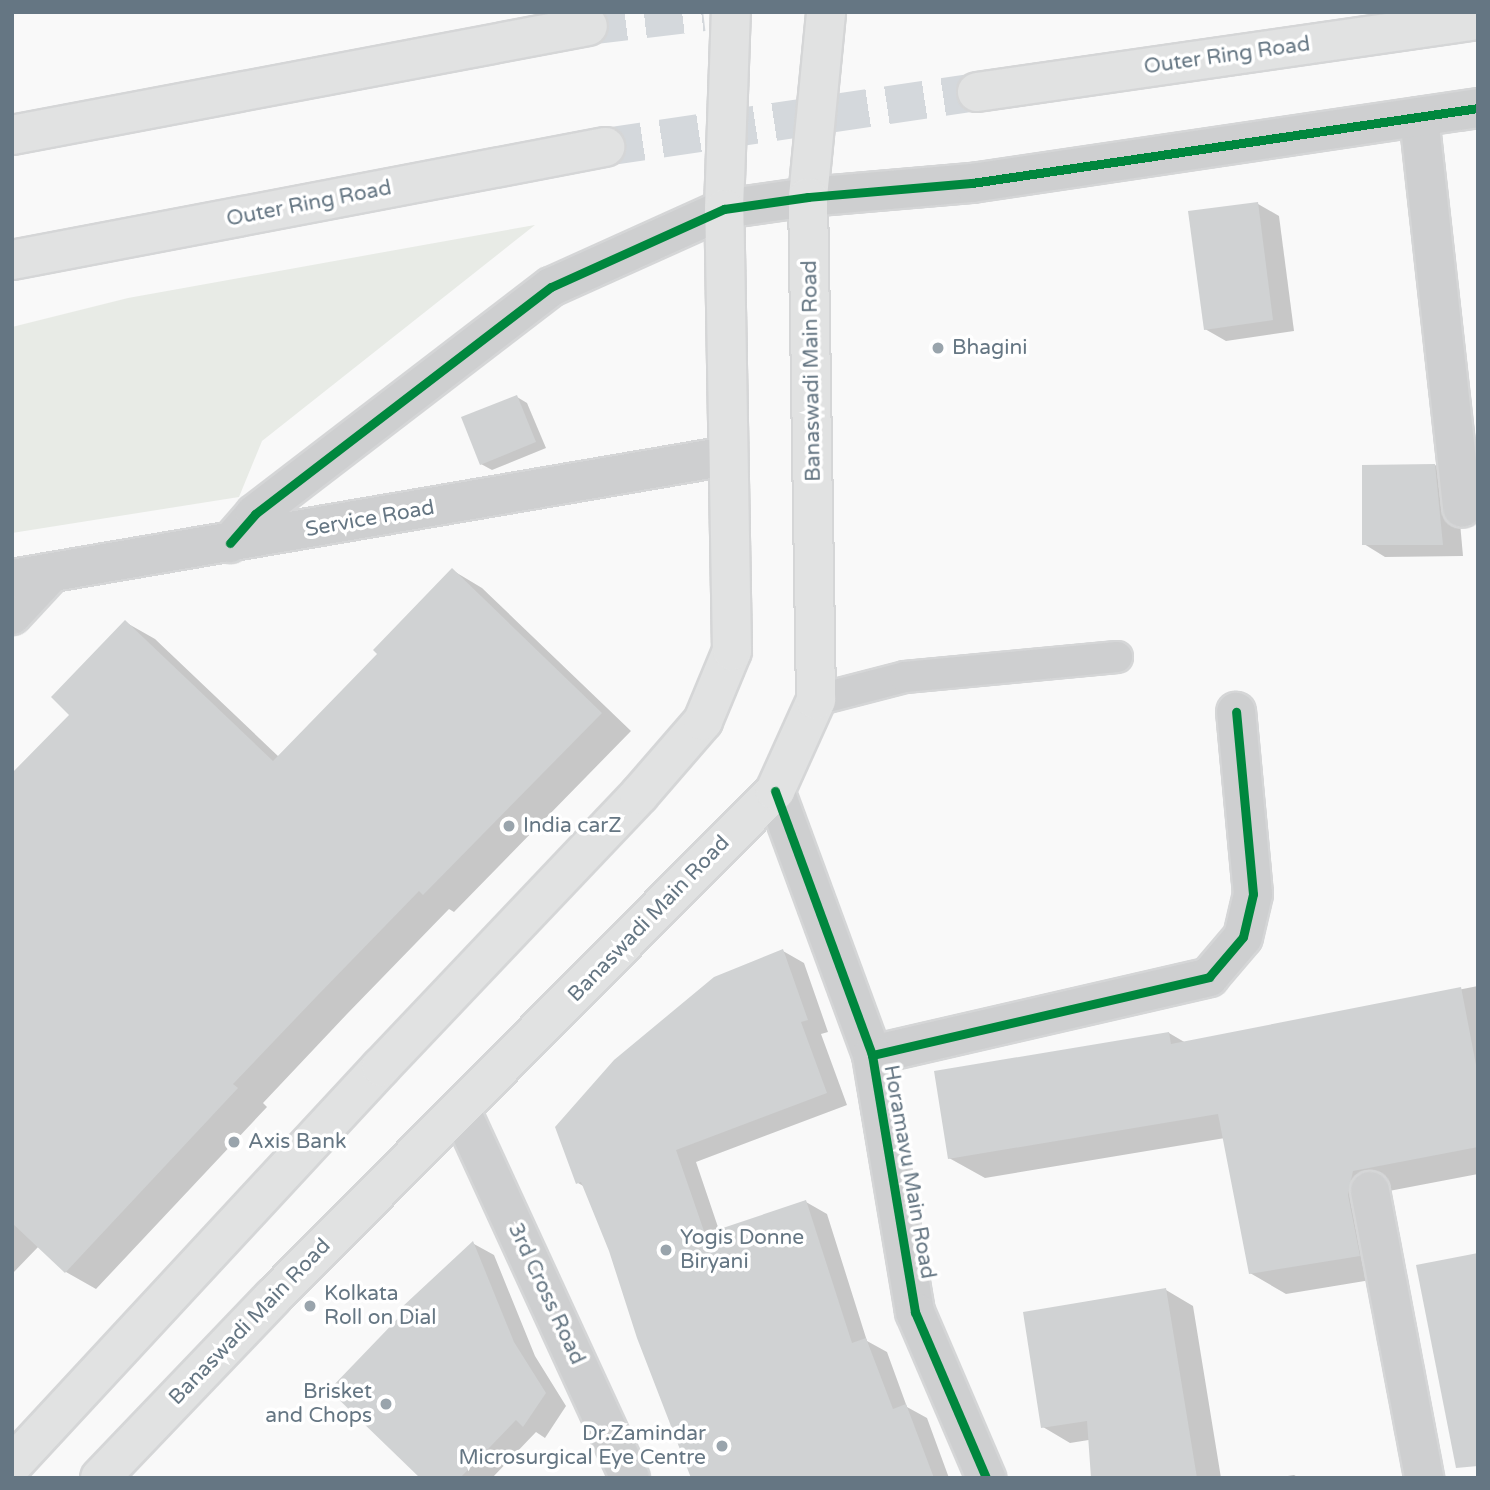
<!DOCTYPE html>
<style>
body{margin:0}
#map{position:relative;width:1490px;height:1490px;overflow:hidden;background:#f9f9f9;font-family:"Varela Round",sans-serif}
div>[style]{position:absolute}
.green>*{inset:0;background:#e8ebe6}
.shadow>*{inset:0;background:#0003}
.building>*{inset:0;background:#d0d2d3}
.trunk-tunnel>*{height:38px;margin-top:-19px;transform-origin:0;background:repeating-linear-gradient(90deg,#d4d8dc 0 38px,transparent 0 57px)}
.roads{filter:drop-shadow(2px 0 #d5d6d7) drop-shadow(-2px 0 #d5d6d7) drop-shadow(0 2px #d5d6d7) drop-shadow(0 -2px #d5d6d7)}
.service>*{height:30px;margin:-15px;padding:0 15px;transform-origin:15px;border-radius:15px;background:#cecfd0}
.minor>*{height:38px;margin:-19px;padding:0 19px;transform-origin:19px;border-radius:19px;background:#cecfd0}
.tertiary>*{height:38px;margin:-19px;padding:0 19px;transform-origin:19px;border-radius:19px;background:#cecfd0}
.secondary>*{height:38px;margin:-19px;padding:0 19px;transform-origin:19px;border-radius:19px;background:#e1e2e2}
.primary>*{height:38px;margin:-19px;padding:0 19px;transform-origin:19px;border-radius:19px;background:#e1e2e2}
.trunk>*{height:38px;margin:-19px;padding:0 19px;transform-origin:19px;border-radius:19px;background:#e1e2e2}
.cycleway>*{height:9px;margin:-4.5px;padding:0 4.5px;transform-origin:4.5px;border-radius:4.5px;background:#00873e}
.dots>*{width:19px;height:19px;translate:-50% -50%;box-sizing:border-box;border:4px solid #fff;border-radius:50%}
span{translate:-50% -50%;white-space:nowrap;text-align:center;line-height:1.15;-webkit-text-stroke:7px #fff;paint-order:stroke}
.street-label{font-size:21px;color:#657683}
.poi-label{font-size:21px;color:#657683}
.left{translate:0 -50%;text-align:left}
.right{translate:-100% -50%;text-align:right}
.frame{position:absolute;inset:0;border:14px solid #657683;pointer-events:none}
</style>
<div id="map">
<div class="green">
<i style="clip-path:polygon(535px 225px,262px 441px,239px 497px,12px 533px,12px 327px,128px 298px)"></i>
</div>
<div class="shadow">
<i style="clip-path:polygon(1258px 204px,1279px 216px,1294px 331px,1226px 341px,1205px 329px)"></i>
<i style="clip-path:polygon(517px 397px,527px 403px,546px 448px,492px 470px,481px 464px)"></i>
<i style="clip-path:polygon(1435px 465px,1456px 478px,1463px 556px,1385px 557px,1364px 544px)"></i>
<i style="clip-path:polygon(452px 570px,482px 588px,631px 731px,454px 912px,449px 909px,347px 1014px,263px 1103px,267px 1107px,96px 1289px,66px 1272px,39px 1246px,12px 1274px,12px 1050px,71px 715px,125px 622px,155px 639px,279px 757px,379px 654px)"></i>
<i style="clip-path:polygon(783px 951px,804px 963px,828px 1032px,821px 1034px,847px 1105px,696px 1162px,719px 1230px,806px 1202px,827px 1214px,867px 1341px,887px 1352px,907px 1407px,927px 1418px,949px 1478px,693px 1478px,611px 1251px,585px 1187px,578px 1183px)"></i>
<i style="clip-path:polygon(1478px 986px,1478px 1174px,1389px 1191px,1395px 1276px,1286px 1294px,1250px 1273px,1225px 1138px,985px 1178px,949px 1158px,1169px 1033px,1186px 1043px)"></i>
<i style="clip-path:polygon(474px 1244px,494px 1255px,535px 1356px,566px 1406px,545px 1438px,536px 1432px,492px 1478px,422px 1478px)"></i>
<i style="clip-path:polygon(1166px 1290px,1193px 1306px,1221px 1478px,1132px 1478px,1126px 1434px,1070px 1443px,1043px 1427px)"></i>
<i style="clip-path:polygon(1294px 1475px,1299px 1478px,1275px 1478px)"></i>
</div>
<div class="building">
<i style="clip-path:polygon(1258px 202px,1273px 320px,1204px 330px,1188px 211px)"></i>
<i style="clip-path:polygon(517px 395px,536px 442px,480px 465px,461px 417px)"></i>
<i style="clip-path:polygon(1435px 464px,1443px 545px,1362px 545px,1362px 465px)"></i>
<i style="clip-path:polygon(452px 568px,602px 713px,423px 895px,419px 891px,317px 996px,233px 1084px,238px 1088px,65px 1273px,12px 1223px,12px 773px,69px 715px,51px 697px,125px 620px,273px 761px,377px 654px,373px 650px)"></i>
<i style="clip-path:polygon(783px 949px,808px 1020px,801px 1022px,827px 1093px,676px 1150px,705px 1234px,806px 1200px,852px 1343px,866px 1338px,893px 1409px,906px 1404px,934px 1478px,691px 1478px,637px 1338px,609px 1251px,581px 1182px,576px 1184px,555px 1127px,614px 1060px,714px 977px)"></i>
<i style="clip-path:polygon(1461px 987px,1478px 1075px,1478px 1147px,1353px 1171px,1348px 1195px,1360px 1256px,1249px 1274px,1218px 1114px,948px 1159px,934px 1071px,1169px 1032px,1171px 1044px)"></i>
<i style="clip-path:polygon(473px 1241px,514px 1342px,546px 1393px,523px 1427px,516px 1420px,460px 1478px,420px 1478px,329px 1390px,404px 1312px,401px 1308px)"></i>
<i style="clip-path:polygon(1478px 1253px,1478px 1466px,1456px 1468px,1416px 1265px)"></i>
<i style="clip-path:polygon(1166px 1288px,1197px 1478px,1091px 1478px,1087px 1421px,1041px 1428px,1023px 1312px)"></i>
</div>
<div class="trunk-tunnel">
<i style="left:588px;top:26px;width:116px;rotate:-6.9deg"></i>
<i style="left:605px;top:147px;width:376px;rotate:-8.4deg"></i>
</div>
<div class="roads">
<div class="service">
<i style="left:816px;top:700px;width:92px;rotate:-14.5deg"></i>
<i style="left:905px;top:677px;width:213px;rotate:-5.4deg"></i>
</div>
<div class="minor">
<i style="left:1419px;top:117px;width:393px;rotate:83.7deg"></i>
<i style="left:12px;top:615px;width:56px;rotate:-47.2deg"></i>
<i style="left:872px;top:1055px;width:346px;rotate:-13deg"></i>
<i style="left:1209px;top:977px;width:52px;rotate:-49.6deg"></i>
<i style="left:1243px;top:937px;width:44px;rotate:-76.9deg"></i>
<i style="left:1253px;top:894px;width:183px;rotate:-95.3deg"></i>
<i style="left:461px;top:1111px;width:404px;rotate:65.3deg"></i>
<i style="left:1370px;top:1191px;width:292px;rotate:79.3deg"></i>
</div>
<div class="tertiary">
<i style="left:230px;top:543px;width:38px;rotate:-49deg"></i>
<i style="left:255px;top:514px;width:373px;rotate:-37.5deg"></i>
<i style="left:551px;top:287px;width:190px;rotate:-24.3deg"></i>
<i style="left:724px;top:209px;width:85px;rotate:-8.1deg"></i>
<i style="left:808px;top:197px;width:165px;rotate:-4.9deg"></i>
<i style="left:972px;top:183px;width:512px;rotate:-8.43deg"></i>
<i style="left:12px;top:579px;width:726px;rotate:-9.76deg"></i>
<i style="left:775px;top:791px;width:281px;rotate:69.8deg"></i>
<i style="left:872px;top:1055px;width:261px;rotate:80.5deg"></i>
<i style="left:915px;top:1312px;width:181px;rotate:66.8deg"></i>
</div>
<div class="secondary">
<i style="left:808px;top:197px;width:186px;rotate:-84.4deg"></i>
<i style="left:724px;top:209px;width:197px;rotate:-88deg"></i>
</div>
<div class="primary">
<i style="left:12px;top:1465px;width:543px;rotate:-47.17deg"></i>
<i style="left:381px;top:1067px;width:375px;rotate:-46.5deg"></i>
<i style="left:639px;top:795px;width:98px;rotate:-49.1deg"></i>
<i style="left:703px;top:721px;width:76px;rotate:-67.5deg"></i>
<i style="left:732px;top:651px;width:442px;rotate:-91deg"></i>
<i style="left:100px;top:1478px;width:250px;rotate:-46.3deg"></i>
<i style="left:273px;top:1297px;width:713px;rotate:-45.23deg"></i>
<i style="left:775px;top:791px;width:100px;rotate:-65.7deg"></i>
<i style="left:816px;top:700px;width:503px;rotate:-90.91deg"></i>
</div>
<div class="trunk">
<i style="left:977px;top:92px;width:506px;rotate:-8.18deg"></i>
<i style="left:12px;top:135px;width:586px;rotate:-10.72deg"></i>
<i style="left:12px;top:260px;width:604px;rotate:-10.79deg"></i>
</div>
</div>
<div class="cycleway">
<i style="left:230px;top:543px;width:38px;rotate:-49deg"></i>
<i style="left:255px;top:514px;width:373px;rotate:-37.5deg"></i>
<i style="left:551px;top:287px;width:190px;rotate:-24.3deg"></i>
<i style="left:724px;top:209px;width:85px;rotate:-8.1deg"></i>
<i style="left:808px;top:197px;width:165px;rotate:-4.9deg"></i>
<i style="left:972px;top:183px;width:512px;rotate:-8.43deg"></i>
<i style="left:775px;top:791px;width:281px;rotate:69.8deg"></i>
<i style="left:872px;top:1055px;width:261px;rotate:80.5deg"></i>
<i style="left:915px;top:1312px;width:181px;rotate:66.8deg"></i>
<i style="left:872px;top:1055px;width:346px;rotate:-13deg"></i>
<i style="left:1209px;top:977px;width:52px;rotate:-49.6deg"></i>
<i style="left:1243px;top:937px;width:44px;rotate:-76.9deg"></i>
<i style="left:1253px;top:894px;width:183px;rotate:-95.3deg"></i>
</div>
<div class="dots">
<i style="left:938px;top:348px;background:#99a4ac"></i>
<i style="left:509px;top:826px;background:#99a4ac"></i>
<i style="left:234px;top:1142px;background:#99a4ac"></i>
<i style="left:666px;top:1250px;background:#99a4ac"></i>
<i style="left:310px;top:1306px;background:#99a4ac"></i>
<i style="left:386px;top:1404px;background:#99a4ac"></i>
<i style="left:722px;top:1446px;background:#99a4ac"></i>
</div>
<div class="street-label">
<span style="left:1227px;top:56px;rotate:-8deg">Outer Ring Road</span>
<span style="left:309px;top:204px;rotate:-11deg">Outer Ring Road</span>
<span style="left:812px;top:371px;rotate:-91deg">Banaswadi Main Road</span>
<span style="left:370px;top:519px;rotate:-10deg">Service Road</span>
<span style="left:649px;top:919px;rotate:-46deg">Banaswadi Main Road</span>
<span style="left:909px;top:1172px;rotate:80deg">Horamavu Main Road</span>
<span style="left:546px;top:1294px;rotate:65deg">3rd Cross Road</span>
<span style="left:250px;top:1322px;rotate:-46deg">Banaswadi Main Road</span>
</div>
<div class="poi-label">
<span class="left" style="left:952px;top:348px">Bhagini</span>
<span class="left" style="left:523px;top:826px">India carZ</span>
<span class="left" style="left:248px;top:1142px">Axis Bank</span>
<span class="left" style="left:680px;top:1250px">Yogis Donne<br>Biryani</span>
<span class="left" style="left:324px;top:1306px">Kolkata<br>Roll on Dial</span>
<span class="right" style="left:372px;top:1404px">Brisket<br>and Chops</span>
<span class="right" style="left:706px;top:1446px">Dr.Zamindar<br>Microsurgical Eye Centre</span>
</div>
<div class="frame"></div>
</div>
